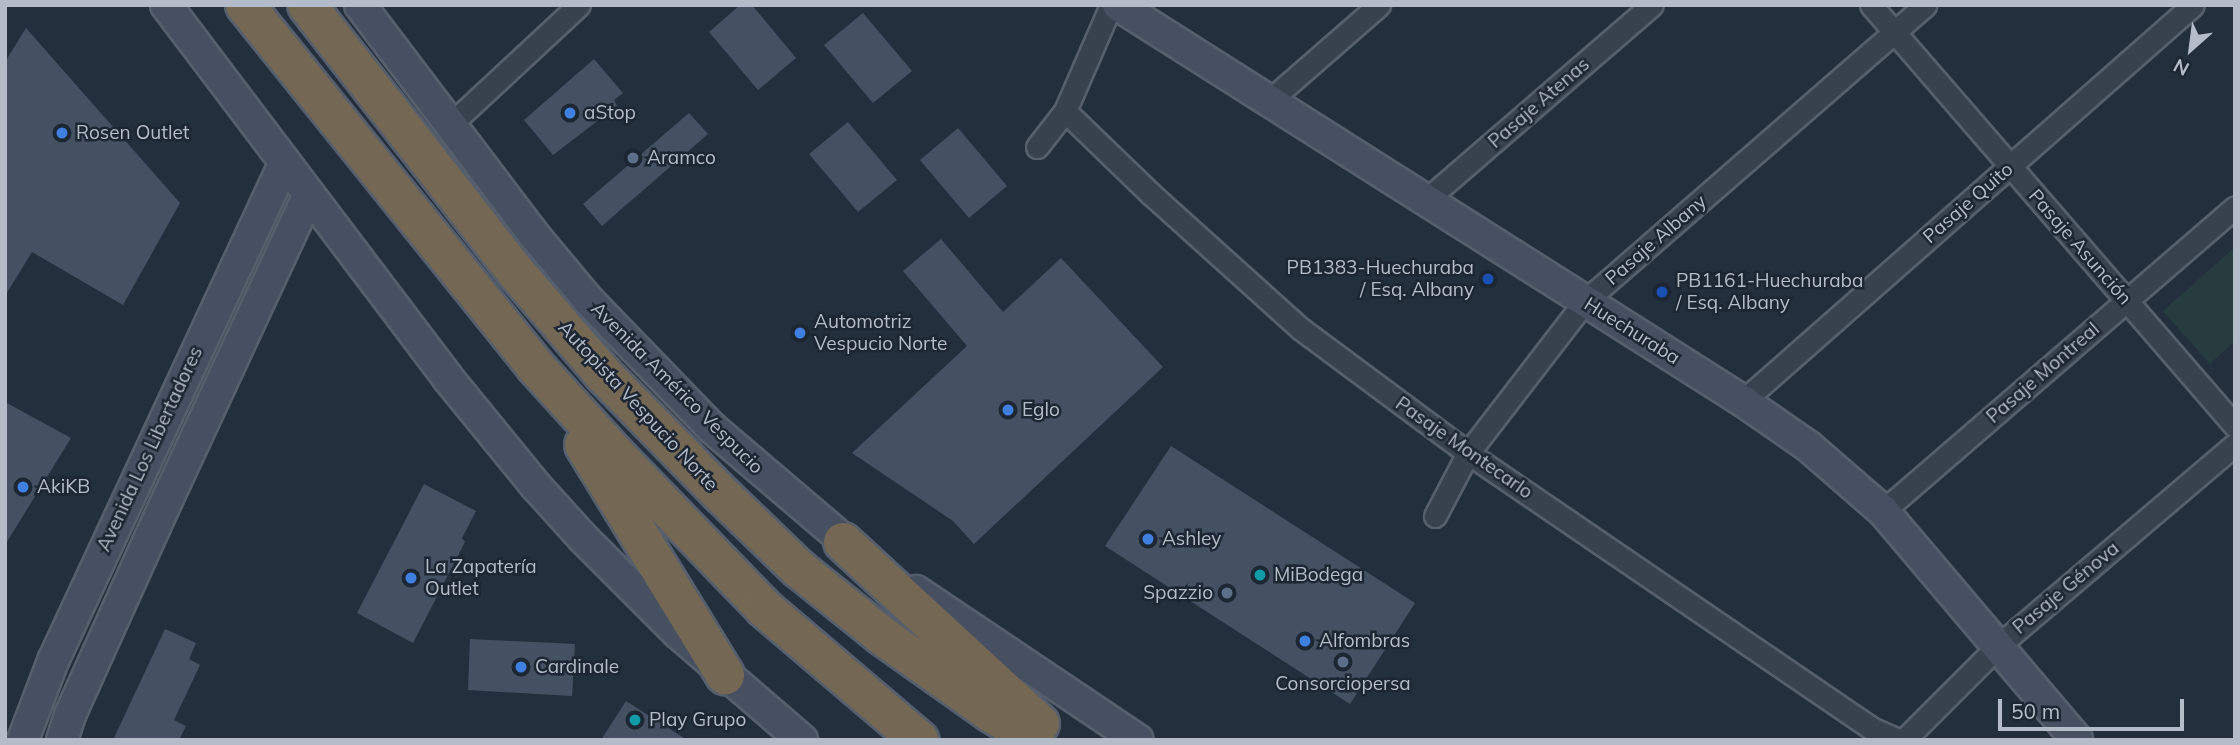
<!DOCTYPE html>
<meta charset="utf-8">
<style>
body{margin:0}
#map{position:relative;width:2240px;height:745px;overflow:hidden;background:#242f3e;font-family:Mulish,sans-serif}
div>[style]{position:absolute}
.green>*{inset:0;background:#263c3f}
.building>*{inset:0;background:#455162}
.roads{filter:drop-shadow(2px 0 #565f6c) drop-shadow(-2px 0 #565f6c) drop-shadow(0 2px #565f6c) drop-shadow(0 -2px #565f6c)}
.street>*{height:21px;margin:-10.5px;padding:0 10.5px;transform-origin:10.5px;border-radius:10.5px;background:#38414e}
.secondary>*{height:30px;margin:-15px;padding:0 15px;transform-origin:15px;border-radius:15px;background:#465061}
.highway>*{height:38px;margin:-19px;padding:0 19px;transform-origin:19px;border-radius:19px;background:#746855}
.dots>*{width:19px;height:19px;translate:-50% -50%;box-sizing:border-box;border:4px solid #1d2633;border-radius:50%}
span{translate:-50% -50%;white-space:nowrap;text-align:center;line-height:1.15;-webkit-text-stroke:5px #1d2633;paint-order:stroke}
.street-label{font-size:19px;color:#b4bcc9}
.poi-label{font-size:19px;color:#b4bcc9}
.left{translate:0 -50%;text-align:left}
.right{translate:-100% -50%;text-align:right}
.frame{position:absolute;inset:0;border:7px solid #b4bcc9;pointer-events:none}
.north{position:absolute;left:2156px;top:14px;width:70px;height:70px;-webkit-text-stroke:5px #1d2633;paint-order:stroke;rotate:208deg;font-size:19px;font-weight:700;line-height:28px;text-align:center;color:#b4bcc9}
.north::after{content:'';display:block;margin:auto;width:24px;height:32px;background:#b4bcc9;clip-path:polygon(50% 0,100% 100%,50% 72%,0 100%)}
.scale{position:absolute;left:1998px;top:699px;width:186px;height:32px;box-sizing:border-box;border:4px solid #b4bcc9;border-top:0;padding-left:9px;font-size:21px;line-height:24px;white-space:nowrap;color:#b4bcc9;-webkit-text-stroke:5px #1d2633;paint-order:stroke}
</style>
<div id="map">
<div class="green">
<i style="clip-path:polygon(2235px 247px,2235px 341px,2210px 364px,2163px 311px)"></i>
</div>
<div class="building">
<i style="clip-path:polygon(740px 5px,752px 5px,796px 58px,758px 90px,709px 32px)"></i>
<i style="clip-path:polygon(863px 13px,912px 71px,873px 103px,824px 45px)"></i>
<i style="clip-path:polygon(26px 28px,180px 203px,123px 305px,32px 252px,5px 296px,5px 62px)"></i>
<i style="clip-path:polygon(594px 59px,623px 93px,614px 100px,617px 106px,553px 155px,524px 120px)"></i>
<i style="clip-path:polygon(689px 113px,708px 134px,602px 226px,583px 204px)"></i>
<i style="clip-path:polygon(848px 122px,897px 180px,858px 212px,809px 154px)"></i>
<i style="clip-path:polygon(958px 128px,1007px 186px,969px 218px,920px 160px)"></i>
<i style="clip-path:polygon(941px 239px,1003px 312px,1061px 258px,1163px 367px,974px 544px,953px 521px,852px 453px,967px 346px,903px 271px)"></i>
<i style="clip-path:polygon(5px 402px,71px 438px,5px 545px)"></i>
<i style="clip-path:polygon(1171px 446px,1415px 603px,1350px 704px,1105px 546px)"></i>
<i style="clip-path:polygon(424px 484px,476px 511px,462px 538px,465px 542px,413px 643px,357px 613px)"></i>
<i style="clip-path:polygon(165px 629px,196px 643px,189px 659px,200px 665px,174px 720px,186px 726px,179px 740px,113px 740px)"></i>
<i style="clip-path:polygon(470px 639px,575px 644px,572px 696px,468px 690px)"></i>
<i style="clip-path:polygon(626px 701px,687px 740px,601px 740px)"></i>
</div>
<div class="roads">
<div class="street">
<i style="left:1871px;top:5px;width:557px;rotate:49.15deg"></i>
<i style="left:1269px;top:101px;width:146px;rotate:-41.1deg"></i>
<i style="left:1065px;top:111px;width:120px;rotate:44deg"></i>
<i style="left:1151px;top:194px;width:202px;rotate:42deg"></i>
<i style="left:1301px;top:329px;width:208px;rotate:36.6deg"></i>
<i style="left:1468px;top:453px;width:488px;rotate:34.3deg"></i>
<i style="left:1871px;top:728px;width:30px;rotate:24deg"></i>
<i style="left:452px;top:123px;width:173px;rotate:-42.9deg"></i>
<i style="left:1037px;top:147px;width:46px;rotate:-52.1deg"></i>
<i style="left:1065px;top:111px;width:116px;rotate:-66.5deg"></i>
<i style="left:1426px;top:200px;width:298px;rotate:-40.8deg"></i>
<i style="left:1743px;top:401px;width:599px;rotate:-41.35deg"></i>
<i style="left:1883px;top:511px;width:465px;rotate:-40.8deg"></i>
<i style="left:1435px;top:516px;width:71px;rotate:-62.4deg"></i>
<i style="left:1468px;top:453px;width:192px;rotate:-52.4deg"></i>
<i style="left:1585px;top:301px;width:451px;rotate:-41deg"></i>
<i style="left:1904px;top:740px;width:133px;rotate:-45deg"></i>
<i style="left:1998px;top:646px;width:311px;rotate:-40.4deg"></i>
</div>
<div class="secondary">
<i style="left:166px;top:5px;width:466px;rotate:52.9deg"></i>
<i style="left:447px;top:377px;width:141px;rotate:50.8deg"></i>
<i style="left:536px;top:486px;width:70px;rotate:47.9deg"></i>
<i style="left:583px;top:538px;width:134px;rotate:45deg"></i>
<i style="left:678px;top:633px;width:164px;rotate:40.8deg"></i>
<i style="left:360px;top:5px;width:287px;rotate:52.9deg"></i>
<i style="left:533px;top:234px;width:87px;rotate:50.1deg"></i>
<i style="left:589px;top:301px;width:177px;rotate:45.9deg"></i>
<i style="left:712px;top:428px;width:194px;rotate:40.4deg"></i>
<i style="left:1118px;top:5px;width:740px;rotate:32.36deg"></i>
<i style="left:1743px;top:401px;width:79px;rotate:34.7deg"></i>
<i style="left:1808px;top:446px;width:99px;rotate:40.9deg"></i>
<i style="left:1883px;top:511px;width:300px;rotate:49.7deg"></i>
<i style="left:916px;top:591px;width:267px;rotate:33.9deg"></i>
<i style="left:23px;top:740px;width:85px;rotate:-69.2deg"></i>
<i style="left:53px;top:661px;width:550px;rotate:-65.06deg"></i>
<i style="left:62px;top:740px;width:26px;rotate:-72deg"></i>
<i style="left:70px;top:715px;width:240px;rotate:-65.7deg"></i>
<i style="left:169px;top:496px;width:332px;rotate:-65.1deg"></i>
</div>
<div class="highway">
<i style="left:245px;top:5px;width:463px;rotate:51.2deg"></i>
<i style="left:535px;top:366px;width:119px;rotate:47.7deg"></i>
<i style="left:615px;top:454px;width:214px;rotate:45.9deg"></i>
<i style="left:764px;top:608px;width:204px;rotate:40.4deg"></i>
<i style="left:307px;top:5px;width:338px;rotate:52deg"></i>
<i style="left:515px;top:271px;width:137px;rotate:49.4deg"></i>
<i style="left:604px;top:375px;width:168px;rotate:45.5deg"></i>
<i style="left:722px;top:495px;width:107px;rotate:43.9deg"></i>
<i style="left:799px;top:569px;width:105px;rotate:38.8deg"></i>
<i style="left:881px;top:635px;width:135px;rotate:35.3deg"></i>
<i style="left:991px;top:713px;width:52px;rotate:31deg"></i>
<i style="left:584px;top:445px;width:270px;rotate:58.5deg"></i>
<i style="left:843px;top:542px;width:268px;rotate:42.7deg"></i>
</div>
</div>
<div class="dots">
<i style="left:570px;top:113px;background:#3f7fe0"></i>
<i style="left:62px;top:133px;background:#3f7fe0"></i>
<i style="left:633px;top:158px;background:#5c6f8a"></i>
<i style="left:1488px;top:279px;background:#1a4fb4"></i>
<i style="left:1662px;top:292px;background:#1a4fb4"></i>
<i style="left:800px;top:333px;background:#3f7fe0"></i>
<i style="left:1008px;top:410px;background:#3f7fe0"></i>
<i style="left:23px;top:487px;background:#3f7fe0"></i>
<i style="left:1148px;top:539px;background:#3f7fe0"></i>
<i style="left:1260px;top:575px;background:#0f9aa8"></i>
<i style="left:411px;top:578px;background:#3f7fe0"></i>
<i style="left:1227px;top:593px;background:#5c6f8a"></i>
<i style="left:1305px;top:641px;background:#3f7fe0"></i>
<i style="left:1343px;top:662px;background:#5c6f8a"></i>
<i style="left:521px;top:667px;background:#3f7fe0"></i>
<i style="left:635px;top:720px;background:#0f9aa8"></i>
</div>
<div class="street-label">
<span style="left:1539px;top:103px;rotate:-41deg">Pasaje Atenas</span>
<span style="left:1968px;top:203px;rotate:-41deg">Pasaje Quito</span>
<span style="left:1656px;top:240px;rotate:-41deg">Pasaje Albany</span>
<span style="left:2080px;top:247px;rotate:49deg">Pasaje Asunción</span>
<span style="left:1632px;top:331px;rotate:32deg">Huechuraba</span>
<span style="left:2043px;top:373px;rotate:-41deg">Pasaje Montreal</span>
<span style="left:677px;top:388px;rotate:45deg">Avenida Américo Vespucio</span>
<span style="left:638px;top:406px;rotate:47deg">Autopista Vespucio Norte</span>
<span style="left:1464px;top:448px;rotate:35deg">Pasaje Montecarlo</span>
<span style="left:150px;top:449px;rotate:-65deg">Avenida Los Libertadores</span>
<span style="left:2066px;top:588px;rotate:-40deg">Pasaje Génova</span>
</div>
<div class="poi-label">
<span class="left" style="left:584px;top:113px">aStop</span>
<span class="left" style="left:76px;top:133px">Rosen Outlet</span>
<span class="left" style="left:647px;top:158px">Aramco</span>
<span class="right" style="left:1474px;top:279px">PB1383-Huechuraba<br>/ Esq. Albany</span>
<span class="left" style="left:1676px;top:292px">PB1161-Huechuraba<br>/ Esq. Albany</span>
<span class="left" style="left:814px;top:333px">Automotriz<br>Vespucio Norte</span>
<span class="left" style="left:1022px;top:410px">Eglo</span>
<span class="left" style="left:37px;top:487px">AkiKB</span>
<span class="left" style="left:1162px;top:539px">Ashley</span>
<span class="left" style="left:425px;top:578px">La Zapatería<br>Outlet</span>
<span class="left" style="left:1274px;top:575px">MiBodega</span>
<span class="right" style="left:1213px;top:593px">Spazzio</span>
<span class="left" style="left:1319px;top:641px">Alfombras</span>
<span class="left" style="left:535px;top:667px">Cardinale</span>
<span style="left:1343px;top:684px">Consorciopersa</span>
<span class="left" style="left:649px;top:720px">Play Grupo</span>
</div>
<div class="frame"></div>
<div class="north">N</div>
<div class="scale">50 m</div>
</div>
